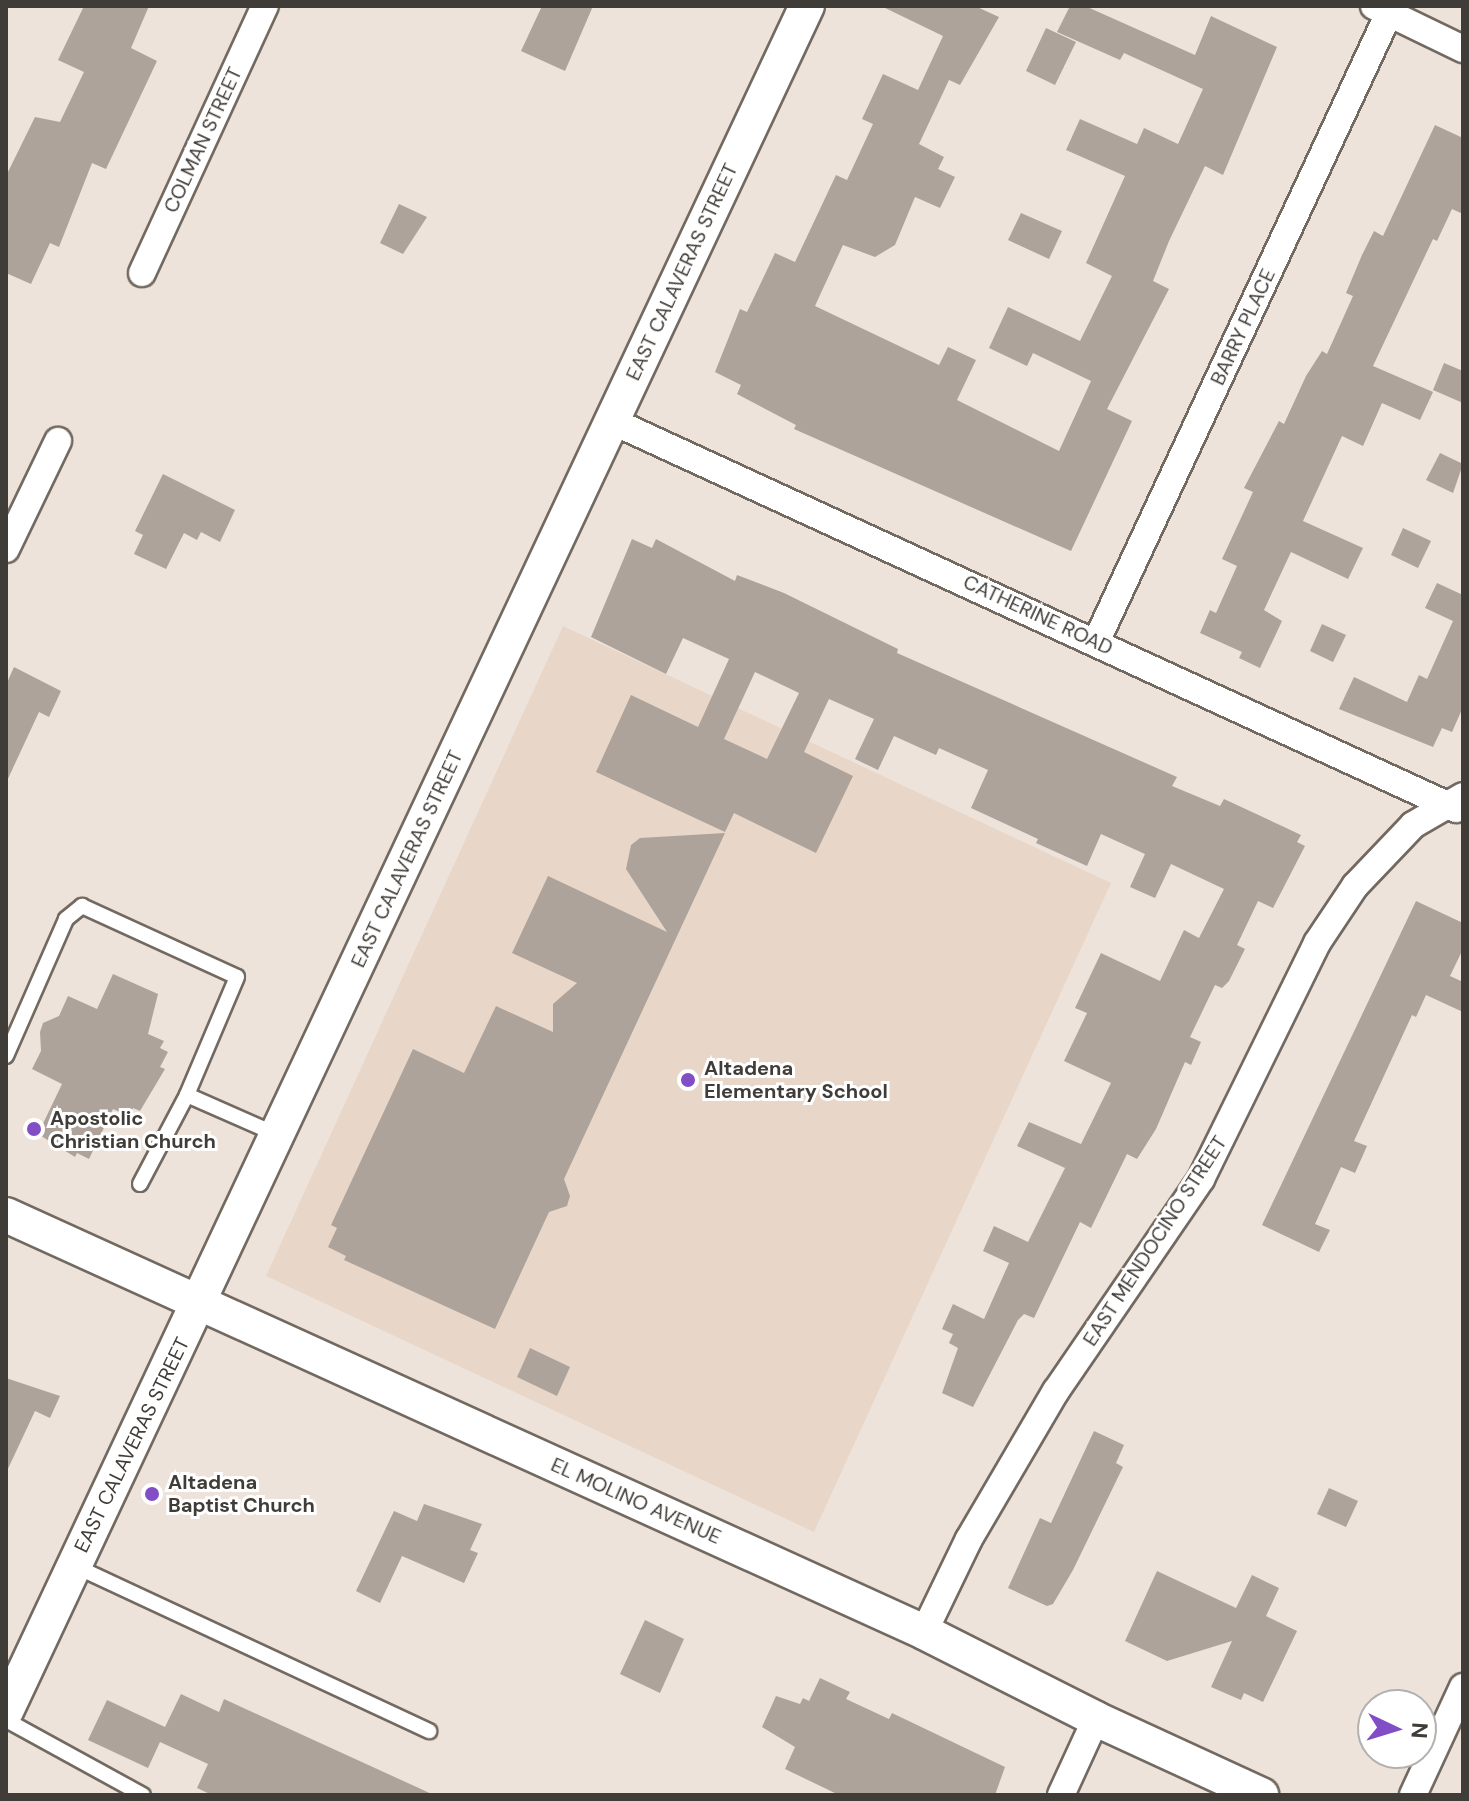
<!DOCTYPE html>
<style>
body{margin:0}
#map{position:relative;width:1469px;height:1801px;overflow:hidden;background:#eee3da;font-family:"DM Sans",sans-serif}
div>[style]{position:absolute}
.built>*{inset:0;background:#e8d7c9}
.building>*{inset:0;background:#ada39b}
.roads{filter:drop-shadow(2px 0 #726961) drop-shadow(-2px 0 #726961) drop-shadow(0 2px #726961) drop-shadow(0 -2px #726961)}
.service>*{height:14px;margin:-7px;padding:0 7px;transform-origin:7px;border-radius:7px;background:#fff}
.minor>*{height:26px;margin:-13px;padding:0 13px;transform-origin:13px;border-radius:13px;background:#fff}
.tertiary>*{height:34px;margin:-17px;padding:0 17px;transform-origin:17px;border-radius:17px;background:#fff}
.dots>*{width:22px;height:22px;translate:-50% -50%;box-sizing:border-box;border:4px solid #fff;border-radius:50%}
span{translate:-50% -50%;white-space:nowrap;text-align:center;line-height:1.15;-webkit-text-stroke:6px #fff;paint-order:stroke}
.street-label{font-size:20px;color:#403c38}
.poi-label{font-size:20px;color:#403c38;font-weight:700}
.left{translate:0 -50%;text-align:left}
.frame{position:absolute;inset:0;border:8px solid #403c38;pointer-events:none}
.north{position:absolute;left:1357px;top:1689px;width:80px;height:80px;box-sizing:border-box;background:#fff;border:2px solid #b3b1af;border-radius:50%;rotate:94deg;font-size:22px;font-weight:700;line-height:32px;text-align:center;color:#403c38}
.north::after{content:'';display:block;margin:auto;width:28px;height:36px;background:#814ec5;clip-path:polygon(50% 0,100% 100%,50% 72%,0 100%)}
</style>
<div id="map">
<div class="built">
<i style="clip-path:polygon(563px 626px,1111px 883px,814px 1532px,266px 1276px)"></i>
</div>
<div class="building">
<i style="clip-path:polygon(84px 6px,149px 6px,131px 48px,157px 61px,106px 169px,92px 163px,59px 247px,50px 243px,31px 284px,6px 273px,6px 176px,35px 117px,60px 122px,84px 72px,58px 60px)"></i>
<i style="clip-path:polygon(542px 6px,593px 6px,565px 71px,521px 51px)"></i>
<i style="clip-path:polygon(881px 6px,975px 6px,999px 17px,960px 85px,949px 80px,919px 144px,944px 157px,938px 169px,955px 177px,940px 208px,915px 197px,895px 245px,875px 257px,843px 245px,815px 306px,939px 365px,948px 347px,976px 360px,957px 400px,1059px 451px,1091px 381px,1033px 353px,1027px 366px,989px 348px,1008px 307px,1080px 341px,1112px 276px,1086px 263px,1125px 176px,1066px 150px,1080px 119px,1137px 144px,1144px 128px,1178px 144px,1203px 89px,1124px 53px,1120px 60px,1057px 32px,1070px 6px,1085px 6px,1195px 55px,1211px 16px,1277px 47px,1223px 175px,1205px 166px,1169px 241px,1153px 281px,1169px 289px,1107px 409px,1132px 421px,1071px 551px,794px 429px,796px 425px,737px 394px,741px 385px,715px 372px,740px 309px,747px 312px,775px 253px,795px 262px,836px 175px,847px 180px,873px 124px,862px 119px,883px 74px,918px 90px,943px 36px)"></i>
<i style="clip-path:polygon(1046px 28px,1076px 42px,1055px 85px,1026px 71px)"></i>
<i style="clip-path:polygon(1435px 125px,1463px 138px,1463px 214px,1452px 209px,1437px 241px,1433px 239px,1373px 366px,1433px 392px,1420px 420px,1382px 403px,1363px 446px,1342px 436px,1303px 521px,1363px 548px,1348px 579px,1291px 552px,1264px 610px,1282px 621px,1260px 668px,1239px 658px,1242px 652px,1200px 633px,1210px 610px,1216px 613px,1237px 566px,1222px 559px,1253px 492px,1244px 488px,1279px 421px,1284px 424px,1306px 376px,1322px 351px,1327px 354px,1353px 296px,1346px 293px,1362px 255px,1374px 231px,1383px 236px)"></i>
<i style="clip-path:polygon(399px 204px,427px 217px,403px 254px,380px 243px)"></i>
<i style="clip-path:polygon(1021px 213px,1062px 231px,1049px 259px,1008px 240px)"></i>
<i style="clip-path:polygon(1444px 363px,1463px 371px,1463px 403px,1433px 390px)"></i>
<i style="clip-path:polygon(1440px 453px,1463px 464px,1453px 493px,1426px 480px)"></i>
<i style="clip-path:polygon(163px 474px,235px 510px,220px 542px,201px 532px,197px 540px,184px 533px,166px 569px,134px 554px,143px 535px,135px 531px)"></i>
<i style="clip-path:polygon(1403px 528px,1431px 541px,1418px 568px,1391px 555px)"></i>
<i style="clip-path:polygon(evenodd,632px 539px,652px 548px,656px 539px,735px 581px,737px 575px,784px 593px,898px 649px,897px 653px,1177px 777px,1172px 786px,1220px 806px,1224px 799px,1282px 826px,1301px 835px,1297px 842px,1305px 846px,1273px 908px,1258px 901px,1237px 945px,1245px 949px,1229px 981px,1222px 988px,1215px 985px,1190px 1037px,1201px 1042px,1191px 1065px,1185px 1062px,1156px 1129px,1137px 1159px,1127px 1154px,1091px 1228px,1080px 1222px,1034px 1318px,1024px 1314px,1018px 1320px,973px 1407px,942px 1393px,958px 1348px,949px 1343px,953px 1334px,942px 1329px,953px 1304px,984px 1319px,1009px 1263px,983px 1251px,994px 1226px,1028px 1242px,1065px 1168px,1017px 1146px,1029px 1122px,1081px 1144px,1111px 1083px,1064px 1061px,1087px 1013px,1075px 1008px,1101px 953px,1160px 981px,1184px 930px,1199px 938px,1224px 889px,1171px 864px,1155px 898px,1130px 887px,1145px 854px,1101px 834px,1087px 866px,1036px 843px,1038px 839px,971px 808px,988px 770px,939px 748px,936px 755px,894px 736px,878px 770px,855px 759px,874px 719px,829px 699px,804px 752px,853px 776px,816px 853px,734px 813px,725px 832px,596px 772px,631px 695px,698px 727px,729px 659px,683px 638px,666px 674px,591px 637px,632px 539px,755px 672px,799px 693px,767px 759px,724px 739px,755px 672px)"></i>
<i style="clip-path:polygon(1437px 583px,1463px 595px,1463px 707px,1452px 732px,1442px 728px,1433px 747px,1339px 709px,1354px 677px,1407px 702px,1419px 675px,1427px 679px,1453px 621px,1425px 608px)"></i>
<i style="clip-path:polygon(1322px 624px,1346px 635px,1333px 662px,1310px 651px)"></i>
<i style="clip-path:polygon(14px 667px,61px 691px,49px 717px,39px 712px,6px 783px,6px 685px)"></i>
<i style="clip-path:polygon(725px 833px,564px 1179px,570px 1196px,567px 1206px,549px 1212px,495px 1329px,344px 1260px,346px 1256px,328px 1247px,337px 1228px,331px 1225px,413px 1049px,464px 1073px,496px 1006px,553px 1032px,553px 1004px,577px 983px,512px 953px,548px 876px,667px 932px,626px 869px,631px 845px,640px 838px)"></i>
<i style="clip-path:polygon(1416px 901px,1463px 923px,1463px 949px,1450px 976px,1463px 982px,1463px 1012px,1426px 995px,1416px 1017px,1412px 1015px,1354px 1141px,1367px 1146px,1355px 1173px,1341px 1167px,1315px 1224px,1330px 1230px,1319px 1252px,1262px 1225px)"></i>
<i style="clip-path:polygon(113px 974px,158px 994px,148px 1034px,164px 1041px,160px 1048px,168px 1052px,160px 1067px,165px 1069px,140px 1111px,133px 1108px,129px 1116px,113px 1109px,89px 1159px,77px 1153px,75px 1157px,38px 1134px,62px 1084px,32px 1069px,41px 1051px,40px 1032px,43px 1023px,59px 1016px,68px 996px,97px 1009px)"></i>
<i style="clip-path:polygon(530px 1348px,570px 1367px,557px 1396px,517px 1377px)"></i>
<i style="clip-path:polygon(6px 1378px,60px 1396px,50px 1418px,35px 1411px,6px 1473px)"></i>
<i style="clip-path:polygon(1094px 1431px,1124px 1445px,1116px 1463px,1123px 1467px,1073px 1570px,1053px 1604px,1047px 1606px,1008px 1588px,1040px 1518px,1051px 1523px)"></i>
<i style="clip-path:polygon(1329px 1488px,1358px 1501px,1346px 1527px,1317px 1514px)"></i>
<i style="clip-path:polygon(424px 1504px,482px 1524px,470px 1550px,478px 1553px,464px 1583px,402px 1556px,380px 1603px,356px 1591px,394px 1511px,417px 1521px)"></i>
<i style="clip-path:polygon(1157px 1571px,1236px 1608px,1252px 1575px,1279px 1588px,1266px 1616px,1297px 1631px,1263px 1702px,1244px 1693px,1241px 1700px,1211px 1687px,1232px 1641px,1167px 1661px,1125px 1641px)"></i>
<i style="clip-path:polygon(645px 1620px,684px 1639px,660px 1693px,620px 1674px)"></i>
<i style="clip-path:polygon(820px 1678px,850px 1692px,846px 1699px,889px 1719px,892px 1713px,1005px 1767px,995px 1795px,839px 1795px,785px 1769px,795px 1747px,762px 1727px,776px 1696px,800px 1704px,803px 1698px,809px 1701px)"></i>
<i style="clip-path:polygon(181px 1694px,219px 1712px,224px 1699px,434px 1795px,212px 1795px,197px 1788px,208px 1764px,160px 1742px,148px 1768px,88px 1740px,107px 1700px,165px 1727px)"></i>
</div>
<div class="roads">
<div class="service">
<i style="left:6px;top:1056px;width:150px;rotate:-66.3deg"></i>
<i style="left:66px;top:919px;width:21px;rotate:-39deg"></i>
<i style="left:82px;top:906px;width:170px;rotate:24.6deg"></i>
<i style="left:237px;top:977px;width:128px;rotate:113deg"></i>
<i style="left:187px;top:1095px;width:99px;rotate:23.7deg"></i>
<i style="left:140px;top:1184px;width:101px;rotate:-62.2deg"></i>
<i style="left:75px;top:1566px;width:391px;rotate:25deg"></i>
<i style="left:6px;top:1720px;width:156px;rotate:28.7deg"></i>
</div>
<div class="minor">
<i style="left:1374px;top:6px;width:99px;rotate:25.8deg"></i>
<i style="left:142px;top:273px;width:294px;rotate:-65.3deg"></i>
<i style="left:612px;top:421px;width:929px;rotate:24.69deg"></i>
<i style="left:6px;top:549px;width:120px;rotate:-64.3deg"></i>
<i style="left:1096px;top:642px;width:694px;rotate:-65.02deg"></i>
<i style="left:924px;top:1632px;width:103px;rotate:-64.2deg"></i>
<i style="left:969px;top:1539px;width:172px;rotate:-59.6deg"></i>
<i style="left:1056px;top:1391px;width:257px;rotate:-55.6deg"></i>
<i style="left:1201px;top:1179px;width:263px;rotate:-63.8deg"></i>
<i style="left:1317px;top:943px;width:69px;rotate:-56.3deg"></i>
<i style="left:1355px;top:886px;width:84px;rotate:-46.4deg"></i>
<i style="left:1413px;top:825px;width:58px;rotate:-30.1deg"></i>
<i style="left:1061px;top:1795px;width:84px;rotate:-65.3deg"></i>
<i style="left:1413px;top:1795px;width:119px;rotate:-65.2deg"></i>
</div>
<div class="tertiary">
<i style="left:6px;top:1215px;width:1008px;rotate:24.43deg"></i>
<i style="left:924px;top:1632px;width:193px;rotate:26.8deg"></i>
<i style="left:1096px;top:1719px;width:182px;rotate:24.7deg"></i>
<i style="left:6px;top:1711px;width:1884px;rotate:-64.84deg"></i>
</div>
</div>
<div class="dots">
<i style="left:688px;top:1080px;background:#814ec5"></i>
<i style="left:34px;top:1129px;background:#814ec5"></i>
<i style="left:152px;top:1494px;background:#814ec5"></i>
</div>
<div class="street-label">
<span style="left:203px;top:140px;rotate:-65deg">COLMAN STREET</span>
<span style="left:682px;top:272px;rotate:-65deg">EAST CALAVERAS STREET</span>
<span style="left:1243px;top:327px;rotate:-65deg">BARRY PLACE</span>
<span style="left:1038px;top:615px;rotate:25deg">CATHERINE ROAD</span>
<span style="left:407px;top:859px;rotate:-65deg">EAST CALAVERAS STREET</span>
<span style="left:1155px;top:1241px;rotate:-57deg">EAST MENDOCINO STREET</span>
<span style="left:132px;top:1445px;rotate:-64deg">EAST CALAVERAS STREET</span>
<span style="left:636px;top:1501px;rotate:24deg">EL MOLINO AVENUE</span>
</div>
<div class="poi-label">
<span class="left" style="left:704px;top:1080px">Altadena<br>Elementary School</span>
<span class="left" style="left:50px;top:1130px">Apostolic<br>Christian Church</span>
<span class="left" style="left:168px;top:1494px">Altadena<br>Baptist Church</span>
</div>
<div class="frame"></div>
<div class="north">N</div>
</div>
